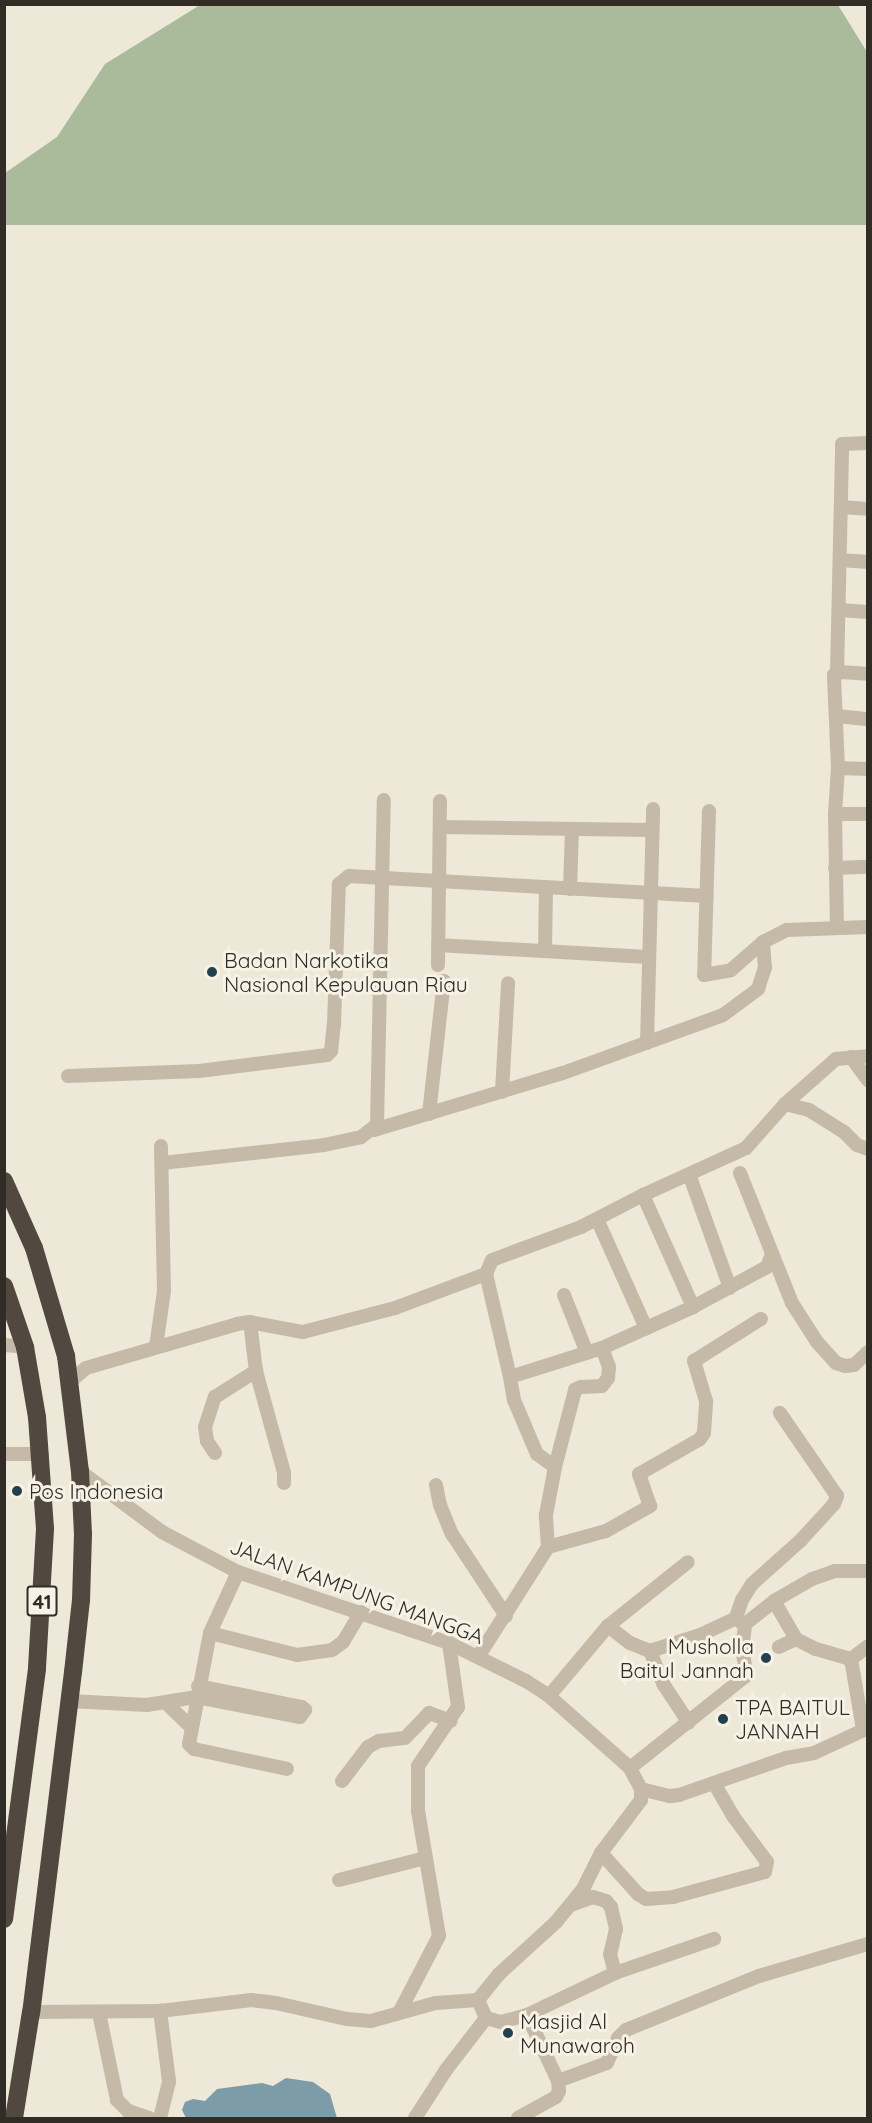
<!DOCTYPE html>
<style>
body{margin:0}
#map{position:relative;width:872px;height:2123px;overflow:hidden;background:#eee8d9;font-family:Quicksand,sans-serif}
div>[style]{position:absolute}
.green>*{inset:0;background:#a9bb9b}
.water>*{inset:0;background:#7c9ca7}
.street>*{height:14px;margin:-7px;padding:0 7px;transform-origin:7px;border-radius:7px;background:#c4baa7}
.highway>*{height:18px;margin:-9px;padding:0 9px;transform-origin:9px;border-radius:9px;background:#51483f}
.dots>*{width:16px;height:16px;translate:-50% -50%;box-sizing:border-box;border:3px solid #f6f2e5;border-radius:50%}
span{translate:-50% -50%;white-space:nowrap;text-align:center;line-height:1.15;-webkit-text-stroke:6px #f6f2e5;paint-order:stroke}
.shield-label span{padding:2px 4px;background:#f6f2e5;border:2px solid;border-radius:4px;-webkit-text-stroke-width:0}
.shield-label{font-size:20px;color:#312c26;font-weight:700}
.poi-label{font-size:21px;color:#312c26}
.left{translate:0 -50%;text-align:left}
.right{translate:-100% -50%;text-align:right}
.street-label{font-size:21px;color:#312c26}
.frame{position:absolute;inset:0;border:6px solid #312c26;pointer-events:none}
</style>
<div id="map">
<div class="green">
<i style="clip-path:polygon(200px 5px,838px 5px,867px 52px,867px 225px,5px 225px,5px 173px,57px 137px,105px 64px)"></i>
</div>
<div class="water">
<i style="clip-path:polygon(286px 2078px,313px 2082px,330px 2094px,337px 2118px,186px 2118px,182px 2110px,185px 2102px,193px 2099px,205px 2101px,217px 2089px,262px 2083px,273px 2086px)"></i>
</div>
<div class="street">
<i style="left:841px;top:507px;width:27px;rotate:4deg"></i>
<i style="left:840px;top:560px;width:28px;rotate:4deg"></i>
<i style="left:839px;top:610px;width:29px;rotate:4deg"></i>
<i style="left:837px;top:673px;width:229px;rotate:-88.7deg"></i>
<i style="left:842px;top:444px;width:26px;rotate:-2deg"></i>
<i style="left:837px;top:716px;width:31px;rotate:6deg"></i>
<i style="left:838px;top:768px;width:30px;rotate:2deg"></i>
<i style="left:709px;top:811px;width:164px;rotate:91.7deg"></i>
<i style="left:704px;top:975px;width:27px;rotate:-10deg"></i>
<i style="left:731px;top:970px;width:43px;rotate:-41.2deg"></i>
<i style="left:763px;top:942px;width:27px;rotate:-27deg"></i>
<i style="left:787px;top:930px;width:81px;rotate:-2.1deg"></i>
<i style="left:835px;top:814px;width:46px;rotate:-86.3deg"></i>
<i style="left:838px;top:768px;width:93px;rotate:-92.5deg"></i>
<i style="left:834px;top:675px;width:8px;rotate:-23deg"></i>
<i style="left:841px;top:672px;width:27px;rotate:4deg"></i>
<i style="left:440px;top:827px;width:211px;rotate:0.8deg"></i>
<i style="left:835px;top:868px;width:33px;rotate:-2deg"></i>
<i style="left:570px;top:889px;width:60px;rotate:-88.1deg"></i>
<i style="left:837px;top:928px;width:114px;rotate:-91deg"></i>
<i style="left:835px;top:814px;width:33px"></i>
<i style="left:438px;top:945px;width:210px;rotate:3.3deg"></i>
<i style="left:545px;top:951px;width:64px;rotate:-89.1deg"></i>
<i style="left:438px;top:965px;width:164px;rotate:-89.3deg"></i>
<i style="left:647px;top:1043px;width:234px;rotate:-88.5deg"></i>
<i style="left:851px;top:1057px;width:29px;rotate:54deg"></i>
<i style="left:68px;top:1076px;width:131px;rotate:-2.2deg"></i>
<i style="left:199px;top:1071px;width:129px;rotate:-7.1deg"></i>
<i style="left:327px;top:1055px;width:6px;rotate:-45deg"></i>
<i style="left:331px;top:1051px;width:27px;rotate:-84deg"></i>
<i style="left:334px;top:1024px;width:140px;rotate:-88deg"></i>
<i style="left:339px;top:884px;width:13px;rotate:-39deg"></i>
<i style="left:349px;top:876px;width:358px;rotate:3.2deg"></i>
<i style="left:502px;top:1092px;width:109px;rotate:-86.8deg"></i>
<i style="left:785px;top:1104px;width:25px;rotate:14deg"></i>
<i style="left:809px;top:1110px;width:41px;rotate:32.2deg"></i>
<i style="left:844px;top:1132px;width:18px;rotate:45deg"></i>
<i style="left:857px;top:1145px;width:12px;rotate:20deg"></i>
<i style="left:429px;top:1114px;width:134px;rotate:-83.6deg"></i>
<i style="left:374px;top:1130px;width:197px;rotate:-16.8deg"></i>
<i style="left:563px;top:1073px;width:170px;rotate:-19.9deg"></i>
<i style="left:723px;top:1015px;width:44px;rotate:-36.6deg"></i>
<i style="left:758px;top:989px;width:23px;rotate:-72deg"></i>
<i style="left:765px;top:967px;width:25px;rotate:-95deg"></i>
<i style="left:162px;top:1163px;width:163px;rotate:-6.3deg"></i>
<i style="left:324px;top:1145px;width:38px;rotate:-12deg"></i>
<i style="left:361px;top:1137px;width:20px;rotate:-37deg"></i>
<i style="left:377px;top:1125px;width:325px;rotate:-88.8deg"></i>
<i style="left:740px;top:1173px;width:140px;rotate:68.2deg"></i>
<i style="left:792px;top:1303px;width:46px;rotate:57.3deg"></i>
<i style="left:817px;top:1342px;width:28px;rotate:48deg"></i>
<i style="left:836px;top:1363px;width:9px;rotate:18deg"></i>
<i style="left:845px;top:1366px;width:9px;rotate:-6deg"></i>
<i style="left:854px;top:1365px;width:19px;rotate:-43deg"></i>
<i style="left:689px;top:1174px;width:121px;rotate:70.2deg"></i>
<i style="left:643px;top:1195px;width:123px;rotate:65.9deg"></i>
<i style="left:597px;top:1219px;width:120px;rotate:65.8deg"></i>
<i style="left:772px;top:1254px;width:14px;rotate:111deg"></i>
<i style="left:767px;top:1267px;width:84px;rotate:151.6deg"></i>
<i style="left:693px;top:1307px;width:100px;rotate:155.7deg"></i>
<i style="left:602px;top:1348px;width:96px;rotate:162.5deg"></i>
<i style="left:510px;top:1377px;width:106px;rotate:-103.1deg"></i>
<i style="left:486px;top:1274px;width:15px;rotate:-67deg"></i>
<i style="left:492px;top:1260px;width:95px;rotate:-20.3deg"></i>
<i style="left:581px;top:1227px;width:70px;rotate:-27.3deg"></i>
<i style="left:643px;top:1195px;width:113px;rotate:-24.5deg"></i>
<i style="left:746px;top:1148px;width:59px;rotate:-48.4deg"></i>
<i style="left:785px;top:1104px;width:68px;rotate:-41.4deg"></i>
<i style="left:836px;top:1059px;width:32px;rotate:-5deg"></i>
<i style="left:564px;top:1295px;width:62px;rotate:68.4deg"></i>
<i style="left:250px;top:1322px;width:49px;rotate:83deg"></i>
<i style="left:256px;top:1371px;width:106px;rotate:74.6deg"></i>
<i style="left:284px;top:1473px;width:10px;rotate:90deg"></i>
<i style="left:4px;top:1345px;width:21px;rotate:5deg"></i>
<i style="left:156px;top:1347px;width:57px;rotate:-81.9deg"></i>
<i style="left:164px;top:1291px;width:145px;rotate:-91.2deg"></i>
<i style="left:71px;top:1381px;width:20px;rotate:-41deg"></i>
<i style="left:86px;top:1368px;width:157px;rotate:-16.2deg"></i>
<i style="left:237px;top:1324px;width:13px;rotate:-9deg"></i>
<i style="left:250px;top:1322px;width:54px;rotate:10.7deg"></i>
<i style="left:303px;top:1332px;width:95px;rotate:-14.6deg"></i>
<i style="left:395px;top:1308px;width:97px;rotate:-20.5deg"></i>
<i style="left:215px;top:1453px;width:14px;rotate:-124deg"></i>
<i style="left:207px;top:1441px;width:14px;rotate:-98deg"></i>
<i style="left:205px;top:1427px;width:32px;rotate:-72deg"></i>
<i style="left:215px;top:1397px;width:49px;rotate:-32.4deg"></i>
<i style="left:4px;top:1454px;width:38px"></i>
<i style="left:555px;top:1467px;width:80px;rotate:-75.4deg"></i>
<i style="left:575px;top:1390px;width:7px;rotate:-27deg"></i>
<i style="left:581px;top:1387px;width:21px;rotate:-3deg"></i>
<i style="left:602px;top:1386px;width:10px;rotate:-53deg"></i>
<i style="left:608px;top:1378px;width:11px;rotate:-85deg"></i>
<i style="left:609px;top:1367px;width:20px;rotate:-110deg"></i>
<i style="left:80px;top:1471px;width:102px;rotate:36.6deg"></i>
<i style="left:162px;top:1532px;width:86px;rotate:27.8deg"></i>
<i style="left:238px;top:1572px;width:223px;rotate:18.6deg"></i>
<i style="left:449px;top:1643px;width:86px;rotate:26.3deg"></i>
<i style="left:526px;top:1681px;width:27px;rotate:33deg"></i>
<i style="left:549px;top:1696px;width:108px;rotate:41.6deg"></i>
<i style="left:630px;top:1768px;width:149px;rotate:-38.5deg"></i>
<i style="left:747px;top:1675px;width:25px;rotate:-101deg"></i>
<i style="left:742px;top:1650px;width:26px;rotate:-83deg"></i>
<i style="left:745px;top:1624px;width:37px;rotate:-38deg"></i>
<i style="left:774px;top:1601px;width:44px;rotate:-30.1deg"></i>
<i style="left:812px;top:1579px;width:24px;rotate:-19deg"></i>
<i style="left:835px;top:1571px;width:33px"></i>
<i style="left:436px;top:1485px;width:20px;rotate:79deg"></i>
<i style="left:440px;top:1505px;width:31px;rotate:68deg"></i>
<i style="left:452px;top:1534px;width:98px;rotate:56.6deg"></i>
<i style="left:548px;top:1547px;width:60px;rotate:-15.4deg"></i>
<i style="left:606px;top:1531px;width:51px;rotate:-29.6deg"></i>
<i style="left:650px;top:1506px;width:34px;rotate:-109deg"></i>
<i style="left:639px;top:1474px;width:70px;rotate:-29.8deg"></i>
<i style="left:700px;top:1439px;width:7px;rotate:-56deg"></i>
<i style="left:704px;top:1433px;width:32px;rotate:-86deg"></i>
<i style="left:706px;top:1401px;width:42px;rotate:-106.7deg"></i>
<i style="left:694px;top:1361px;width:79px;rotate:-32.1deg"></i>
<i style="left:238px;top:1572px;width:67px;rotate:114.7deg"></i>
<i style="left:210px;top:1633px;width:113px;rotate:100.7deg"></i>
<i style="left:189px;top:1744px;width:7px;rotate:45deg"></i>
<i style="left:194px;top:1749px;width:95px;rotate:12.1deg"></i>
<i style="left:774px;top:1601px;width:44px;rotate:59.9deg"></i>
<i style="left:796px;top:1639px;width:19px;rotate:155deg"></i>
<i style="left:736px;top:1618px;width:19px;rotate:-72deg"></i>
<i style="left:742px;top:1600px;width:19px;rotate:-58deg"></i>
<i style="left:752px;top:1584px;width:66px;rotate:-41.9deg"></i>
<i style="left:801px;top:1540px;width:49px;rotate:-47.5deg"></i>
<i style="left:834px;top:1504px;width:9px;rotate:-69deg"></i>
<i style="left:837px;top:1496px;width:101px;rotate:-124.5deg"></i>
<i style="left:608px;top:1626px;width:102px;rotate:-38.7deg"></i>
<i style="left:210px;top:1633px;width:90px;rotate:14.2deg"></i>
<i style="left:297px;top:1655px;width:35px;rotate:-8deg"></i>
<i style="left:332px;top:1650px;width:14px;rotate:-36deg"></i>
<i style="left:343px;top:1642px;width:35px;rotate:-59deg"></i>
<i style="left:796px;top:1639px;width:22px;rotate:27deg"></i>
<i style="left:816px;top:1649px;width:36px;rotate:16deg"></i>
<i style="left:851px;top:1659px;width:71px;rotate:80.3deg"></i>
<i style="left:650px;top:1651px;width:52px;rotate:-17.7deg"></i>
<i style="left:700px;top:1635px;width:40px;rotate:-25deg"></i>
<i style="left:736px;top:1618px;width:8px;rotate:40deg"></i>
<i style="left:478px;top:1657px;width:130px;rotate:-57.5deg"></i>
<i style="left:548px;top:1547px;width:32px;rotate:-94deg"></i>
<i style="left:546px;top:1515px;width:49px;rotate:-79.4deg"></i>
<i style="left:555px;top:1467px;width:22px;rotate:-144deg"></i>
<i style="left:537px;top:1454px;width:59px;rotate:-113.1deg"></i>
<i style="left:514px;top:1400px;width:23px;rotate:-100deg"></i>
<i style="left:851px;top:1659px;width:21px;rotate:-37deg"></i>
<i style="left:549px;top:1696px;width:92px;rotate:-49.9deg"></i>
<i style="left:608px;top:1626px;width:28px;rotate:38deg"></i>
<i style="left:630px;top:1643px;width:22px;rotate:22deg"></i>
<i style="left:650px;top:1651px;width:37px;rotate:68deg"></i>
<i style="left:664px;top:1685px;width:45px;rotate:56.7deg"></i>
<i style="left:69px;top:1701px;width:78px;rotate:2.9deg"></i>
<i style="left:147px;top:1705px;width:50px;rotate:-9.3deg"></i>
<i style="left:196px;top:1697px;width:106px;rotate:10.9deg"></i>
<i style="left:300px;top:1717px;width:9px;rotate:-54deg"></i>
<i style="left:305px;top:1710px;width:4px;rotate:-135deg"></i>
<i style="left:302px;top:1707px;width:106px;rotate:-168.6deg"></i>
<i style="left:166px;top:1703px;width:35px;rotate:44deg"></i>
<i style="left:342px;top:1781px;width:43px;rotate:-52.6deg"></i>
<i style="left:368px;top:1747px;width:13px;rotate:-29deg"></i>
<i style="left:379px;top:1741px;width:26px;rotate:-7deg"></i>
<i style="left:405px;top:1738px;width:35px;rotate:-46deg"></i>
<i style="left:429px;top:1713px;width:23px;rotate:20deg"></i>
<i style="left:641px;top:1789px;width:30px;rotate:14deg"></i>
<i style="left:670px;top:1796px;width:9px;rotate:-6deg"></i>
<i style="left:679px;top:1795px;width:113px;rotate:-19.1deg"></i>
<i style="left:786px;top:1758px;width:28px;rotate:-10deg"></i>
<i style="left:814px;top:1753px;width:60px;rotate:-24.8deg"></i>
<i style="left:601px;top:1853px;width:55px;rotate:47.9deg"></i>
<i style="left:638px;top:1894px;width:9px;rotate:32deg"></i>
<i style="left:646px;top:1899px;width:27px;rotate:-4deg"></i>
<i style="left:673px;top:1897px;width:95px;rotate:-15.2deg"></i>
<i style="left:765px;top:1872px;width:10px;rotate:-79deg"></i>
<i style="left:767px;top:1862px;width:57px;rotate:-126.5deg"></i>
<i style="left:733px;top:1816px;width:38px;rotate:-120deg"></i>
<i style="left:339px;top:1880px;width:89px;rotate:-14.3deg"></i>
<i style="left:571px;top:1905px;width:23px;rotate:-20deg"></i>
<i style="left:593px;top:1897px;width:14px;rotate:17deg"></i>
<i style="left:606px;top:1901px;width:8px;rotate:50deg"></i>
<i style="left:611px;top:1907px;width:23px;rotate:77deg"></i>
<i style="left:616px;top:1929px;width:26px;rotate:103deg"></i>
<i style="left:610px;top:1954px;width:20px;rotate:75deg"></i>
<i style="left:478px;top:2000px;width:32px;rotate:-51deg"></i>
<i style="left:498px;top:1975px;width:79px;rotate:-42.4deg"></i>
<i style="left:556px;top:1922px;width:43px;rotate:-50.7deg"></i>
<i style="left:583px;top:1889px;width:40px;rotate:-63.4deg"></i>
<i style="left:601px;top:1853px;width:66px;rotate:-53deg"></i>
<i style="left:641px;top:1800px;width:11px;rotate:-90deg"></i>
<i style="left:641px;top:1789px;width:24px;rotate:-118deg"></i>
<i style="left:400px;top:2011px;width:85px;rotate:-62.5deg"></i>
<i style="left:439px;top:1936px;width:127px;rotate:-99.5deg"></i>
<i style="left:418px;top:1811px;width:45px;rotate:-90deg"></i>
<i style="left:418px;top:1766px;width:71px;rotate:-55.9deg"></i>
<i style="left:458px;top:1707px;width:65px;rotate:-98deg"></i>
<i style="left:31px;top:2012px;width:129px;rotate:-0.4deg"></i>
<i style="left:160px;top:2011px;width:92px;rotate:-6.9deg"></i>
<i style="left:251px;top:2000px;width:25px;rotate:7deg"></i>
<i style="left:276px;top:2003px;width:73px;rotate:12.7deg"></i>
<i style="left:347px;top:2019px;width:24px;rotate:5deg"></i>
<i style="left:371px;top:2021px;width:67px;rotate:-15.5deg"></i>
<i style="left:436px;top:2003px;width:42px;rotate:-4.1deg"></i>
<i style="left:478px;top:2000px;width:20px;rotate:66deg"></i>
<i style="left:486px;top:2018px;width:66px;rotate:127.6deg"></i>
<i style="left:446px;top:2070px;width:57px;rotate:122.9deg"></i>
<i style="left:99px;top:2013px;width:89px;rotate:78.3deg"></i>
<i style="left:117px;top:2100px;width:16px;rotate:45deg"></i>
<i style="left:128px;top:2111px;width:22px;rotate:18deg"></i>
<i style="left:527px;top:2015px;width:98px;rotate:-25.5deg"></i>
<i style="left:615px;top:1973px;width:105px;rotate:-19deg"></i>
<i style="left:486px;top:2018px;width:16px;rotate:15deg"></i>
<i style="left:501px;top:2022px;width:27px;rotate:-15deg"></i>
<i style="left:527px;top:2015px;width:73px;rotate:64.8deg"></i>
<i style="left:558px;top:2081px;width:52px;rotate:-20.2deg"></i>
<i style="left:607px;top:2063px;width:27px;rotate:-66deg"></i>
<i style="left:618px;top:2038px;width:11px;rotate:-45deg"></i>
<i style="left:626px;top:2030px;width:144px;rotate:-22.1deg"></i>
<i style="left:759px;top:1976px;width:114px;rotate:-16.4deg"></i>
<i style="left:160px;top:2118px;width:38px;rotate:-76deg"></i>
<i style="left:169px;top:2081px;width:71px;rotate:-97.3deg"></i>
<i style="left:518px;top:2118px;width:43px;rotate:-28.9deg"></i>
<i style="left:556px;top:2097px;width:7px;rotate:-63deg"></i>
<i style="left:559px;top:2091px;width:10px;rotate:-96deg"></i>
</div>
<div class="highway">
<i style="left:4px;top:1181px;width:73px;rotate:65.9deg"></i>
<i style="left:34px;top:1248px;width:113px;rotate:73.5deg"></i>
<i style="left:66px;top:1356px;width:116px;rotate:83.1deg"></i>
<i style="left:80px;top:1471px;width:63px;rotate:87.3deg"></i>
<i style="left:83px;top:1534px;width:66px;rotate:91.7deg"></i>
<i style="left:81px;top:1600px;width:72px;rotate:96.3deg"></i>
<i style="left:73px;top:1672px;width:343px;rotate:97deg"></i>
<i style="left:31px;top:2012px;width:107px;rotate:99.1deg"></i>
<i style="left:4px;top:1286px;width:65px;rotate:71deg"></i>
<i style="left:25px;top:1347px;width:71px;rotate:80.3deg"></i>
<i style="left:37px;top:1417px;width:112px;rotate:85.9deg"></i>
<i style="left:45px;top:1529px;width:140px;rotate:93.3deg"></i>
<i style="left:37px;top:1669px;width:252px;rotate:97.5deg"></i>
</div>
<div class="dots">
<i style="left:212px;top:972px;background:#21414e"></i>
<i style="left:17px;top:1491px;background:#21414e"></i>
<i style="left:766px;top:1658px;background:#21414e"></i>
<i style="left:723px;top:1719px;background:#21414e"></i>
<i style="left:508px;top:2033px;background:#21414e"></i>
</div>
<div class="shield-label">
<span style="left:42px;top:1601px">41</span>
</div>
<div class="poi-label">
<span class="left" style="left:224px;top:972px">Badan Narkotika<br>Nasional Kepulauan Riau</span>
<span class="left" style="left:29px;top:1491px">Pos Indonesia</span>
<span class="right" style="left:754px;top:1658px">Musholla<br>Baitul Jannah</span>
<span class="left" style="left:735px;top:1719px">TPA BAITUL<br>JANNAH</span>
<span class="left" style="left:520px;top:2033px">Masjid Al<br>Munawaroh</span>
</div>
<div class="street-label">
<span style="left:357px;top:1591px;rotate:20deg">JALAN KAMPUNG MANGGA</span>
</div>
<div class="frame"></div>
</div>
